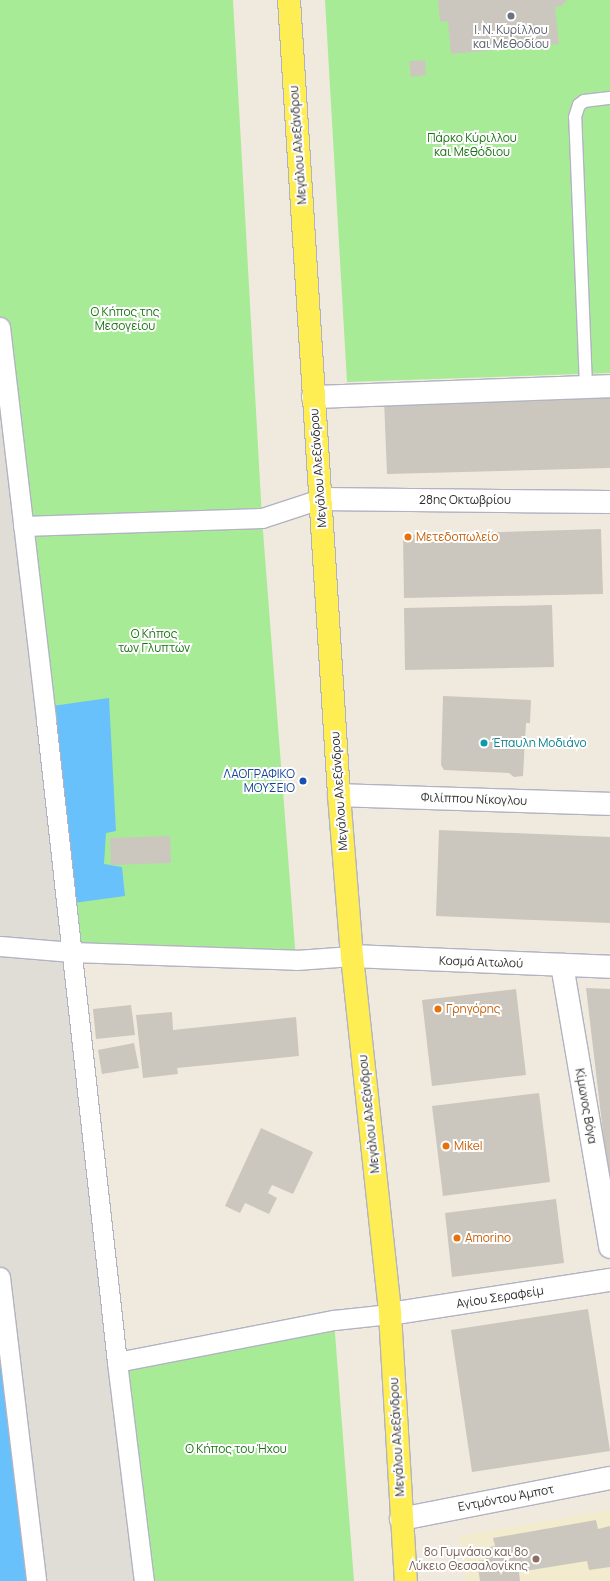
<!DOCTYPE html>
<meta charset="utf-8">
<style>
body{margin:0}
#map{position:relative;width:610px;height:1581px;overflow:hidden;background:#f0eade;font-family:Manrope,sans-serif}
div>[style]{position:absolute}
.education>*{inset:0;background:#f2ebcd}
.green>*{inset:0;background:#a8eb96}
.plaza>*{inset:0;background:#dfddd6}
.water>*{inset:0;background:#68c1fb}
.building>*{inset:0;background:#cbc7be}
.roads{filter:drop-shadow(1px 0 #b2b3c2) drop-shadow(-1px 0 #b2b3c2) drop-shadow(0 1px #b2b3c2) drop-shadow(0 -1px #b2b3c2)}
.service>*{height:12px;margin:-6px;padding:0 6px;transform-origin:6px;border-radius:6px;background:#fff}
.pedestrian>*{height:19px;margin:-9.5px;padding:0 9.5px;transform-origin:9.5px;border-radius:9.5px;background:#fff}
.minor>*{height:22px;margin:-11px;padding:0 11px;transform-origin:11px;border-radius:11px;background:#fff}
.tertiary>*{height:22px;margin:-11px;padding:0 11px;transform-origin:11px;border-radius:11px;background:#fff}
.primary>*{height:22px;margin:-11px;padding:0 11px;transform-origin:11px;border-radius:11px;background:#ffed54}
.dots>*{width:11px;height:11px;translate:-50% -50%;box-sizing:border-box;border:2px solid #fff;border-radius:50%}
span{translate:-50% -50%;white-space:nowrap;text-align:center;line-height:1.15;-webkit-text-stroke:4px #fff;paint-order:stroke}
.worship-label{font-size:12px;color:#5b616d}
.park-label{font-size:12px;color:#1b7413}
.street-label{font-size:12px;color:#2d2d2d}
.food-label{font-size:12px;color:#c56008}
.left{translate:0 -50%;text-align:left}
.culture-label{font-size:12px;color:#0d838f}
.transit-label{font-size:12px;color:#164399}
.right{translate:-100% -50%;text-align:right}
.education-label{font-size:12px;color:#785e54}
</style>
<div id="map">
<div class="education">
<i style="clip-path:polygon(610px 1510px,610px 1581px,466px 1581px,459px 1536px)"></i>
</div>
<div class="green">
<i style="clip-path:polygon(0 0,233px 0,262px 518px,296px 960px,72px 952px,0 327px)"></i>
<i style="clip-path:polygon(325px 0,610px 0,610px 373px,347px 382px)"></i>
<i style="clip-path:polygon(334px 1320px,354px 1581px,144px 1581px,117px 1362px)"></i>
</div>
<div class="plaza">
<i style="clip-path:polygon(0 327px,144px 1581px,36px 1581px,0 1277px)"></i>
</div>
<div class="water">
<i style="clip-path:polygon(109px 698px,116px 831px,106px 833px,104px 864px,122px 867px,125px 896px,66px 904px,45px 707px)"></i>
<i style="clip-path:polygon(0 1295px,32px 1581px,0 1581px)"></i>
</div>
<div class="building">
<i style="clip-path:polygon(438px 0,567px 0,562px 6px,555px 7px,559px 44px,451px 54px,448px 21px,440px 22px)"></i>
<i style="clip-path:polygon(425px 60px,426px 75px,411px 77px,409px 61px)"></i>
<i style="clip-path:polygon(610px 394px,610px 468px,387px 474px,384px 400px)"></i>
<i style="clip-path:polygon(601px 529px,603px 594px,404px 598px,403px 535px)"></i>
<i style="clip-path:polygon(552px 605px,554px 667px,405px 670px,404px 608px)"></i>
<i style="clip-path:polygon(443px 696px,531px 700px,530px 723px,526px 723px,523px 776px,514px 777px,509px 773px,444px 770px,441px 765px)"></i>
<i style="clip-path:polygon(439px 830px,610px 837px,610px 923px,436px 916px)"></i>
<i style="clip-path:polygon(170px 836px,171px 863px,111px 865px,110px 838px)"></i>
<i style="clip-path:polygon(586px 988px,610px 989px,610px 1182px,609px 1183px)"></i>
<i style="clip-path:polygon(516px 989px,526px 1075px,432px 1086px,422px 1000px)"></i>
<i style="clip-path:polygon(131px 1005px,135px 1035px,96px 1039px,93px 1009px)"></i>
<i style="clip-path:polygon(172px 1012px,173px 1030px,296px 1017px,299px 1056px,177px 1068px,178px 1074px,143px 1078px,136px 1015px)"></i>
<i style="clip-path:polygon(134px 1043px,139px 1068px,102px 1074px,98px 1050px)"></i>
<i style="clip-path:polygon(539px 1093px,550px 1182px,443px 1196px,432px 1106px)"></i>
<i style="clip-path:polygon(261px 1128px,313px 1152px,293px 1194px,272px 1185px,268px 1193px,277px 1198px,269px 1214px,245px 1203px,240px 1213px,225px 1206px)"></i>
<i style="clip-path:polygon(556px 1199px,564px 1263px,452px 1277px,445px 1213px)"></i>
<i style="clip-path:polygon(588px 1309px,610px 1451px,472px 1472px,451px 1330px)"></i>
<i style="clip-path:polygon(596px 1520px,598px 1529px,610px 1526px,610px 1567px,589px 1570px,587px 1561px,519px 1572px,520px 1581px,480px 1581px,477px 1561px,486px 1560px,484px 1548px,495px 1546px,493px 1538px)"></i>
</div>
<div class="roads">
<div class="service">
<i style="left:586px;top:386px;width:269px;rotate:-92.3deg"></i>
<i style="left:575px;top:117px;width:13px;rotate:-72deg"></i>
<i style="left:579px;top:105px;width:6px;rotate:-39deg"></i>
<i style="left:584px;top:101px;width:26px;rotate:-7deg"></i>
</div>
<div class="pedestrian">
<i style="left:0;top:327px;width:396px;rotate:83.3deg"></i>
<i style="left:46px;top:720px;width:646px;rotate:83.69deg"></i>
<i style="left:117px;top:1362px;width:221px;rotate:83deg"></i>
<i style="left:23px;top:526px;width:239px;rotate:-1.9deg"></i>
<i style="left:262px;top:518px;width:61px;rotate:-18.1deg"></i>
<i style="left:0;top:946px;width:72px;rotate:4.8deg"></i>
<i style="left:72px;top:952px;width:224px;rotate:2deg"></i>
<i style="left:296px;top:960px;width:56px;rotate:-4.1deg"></i>
<i style="left:0;top:1277px;width:306px;rotate:83.2deg"></i>
<i style="left:117px;top:1362px;width:221px;rotate:-11deg"></i>
<i style="left:334px;top:1320px;width:56px;rotate:-6.1deg"></i>
</div>
<div class="minor">
<i style="left:313px;top:397px;width:297px;rotate:-2.1deg"></i>
<i style="left:339px;top:795px;width:271px;rotate:1.9deg"></i>
<i style="left:352px;top:956px;width:258px;rotate:2.4deg"></i>
<i style="left:562px;top:965px;width:286px;rotate:80.3deg"></i>
<i style="left:390px;top:1314px;width:223px;rotate:-8.8deg"></i>
<i style="left:401px;top:1519px;width:213px;rotate:-11.1deg"></i>
</div>
<div class="tertiary">
<i style="left:320px;top:499px;width:290px;rotate:0.6deg"></i>
</div>
<div class="primary">
<i style="left:289px;top:0;width:797px;rotate:86.4deg"></i>
<i style="left:339px;top:795px;width:162px;rotate:85.4deg"></i>
<i style="left:352px;top:956px;width:360px;rotate:83.9deg"></i>
<i style="left:390px;top:1314px;width:267px;rotate:86.6deg"></i>
</div>
</div>
<div class="dots">
<i style="left:511px;top:16px;background:#6b7280"></i>
<i style="left:408px;top:537px;background:#e8710a"></i>
<i style="left:484px;top:743px;background:#0f9aa8"></i>
<i style="left:303px;top:781px;background:#1a4fb4"></i>
<i style="left:438px;top:1009px;background:#e8710a"></i>
<i style="left:446px;top:1146px;background:#e8710a"></i>
<i style="left:457px;top:1238px;background:#e8710a"></i>
<i style="left:536px;top:1559px;background:#8d6e63"></i>
</div>
<div class="worship-label">
<span style="left:511px;top:37px">Ι. Ν. Κυρίλλου<br>και Μεθοδίου</span>
</div>
<div class="park-label">
<span style="left:472px;top:145px">Πάρκο Κύριλλου<br>και Μεθόδιου</span>
<span style="left:125px;top:319px">Ο Κήπος της<br>Μεσογείου</span>
<span style="left:154px;top:641px">Ο Κήπος<br>των Γλυπτών</span>
<span style="left:236px;top:1449px">Ο Κήπος του Ήχου</span>
</div>
<div class="street-label">
<span style="left:298px;top:145px;rotate:-94deg">Μεγάλου Αλεξάνδρου</span>
<span style="left:318px;top:468px;rotate:-94deg">Μεγάλου Αλεξάνδρου</span>
<span style="left:465px;top:500px">28ης Οκτωβρίου</span>
<span style="left:339px;top:791px;rotate:-94deg">Μεγάλου Αλεξάνδρου</span>
<span style="left:474px;top:799px;rotate:2deg">Φιλίππου Νίκογλου</span>
<span style="left:481px;top:962px;rotate:2deg">Κοσμά Αιτωλού</span>
<span style="left:586px;top:1106px;rotate:80deg">Κίμωνος Βόγα</span>
<span style="left:369px;top:1114px;rotate:-96deg">Μεγάλου Αλεξάνδρου</span>
<span style="left:500px;top:1297px;rotate:-9deg">Αγίου Σεραφείμ</span>
<span style="left:397px;top:1437px;rotate:-93deg">Μεγάλου Αλεξάνδρου</span>
<span style="left:506px;top:1498px;rotate:-11deg">Εντμόντου Άμποτ</span>
</div>
<div class="food-label">
<span class="left" style="left:416px;top:537px">Μετεδοπωλείο</span>
<span class="left" style="left:446px;top:1009px">Γρηγόρης</span>
<span class="left" style="left:454px;top:1146px">Mikel</span>
<span class="left" style="left:465px;top:1238px">Amorino</span>
</div>
<div class="culture-label">
<span class="left" style="left:492px;top:743px">Έπαυλη Μοδιάνο</span>
</div>
<div class="transit-label">
<span class="right" style="left:295px;top:781px">ΛΑΟΓΡΑΦΙΚΟ<br>ΜΟΥΣΕΙΟ</span>
</div>
<div class="education-label">
<span class="right" style="left:528px;top:1559px">8ο Γυμνάσιο και 8ο<br>Λύκειο Θεσσαλονίκης</span>
</div>
</div>
